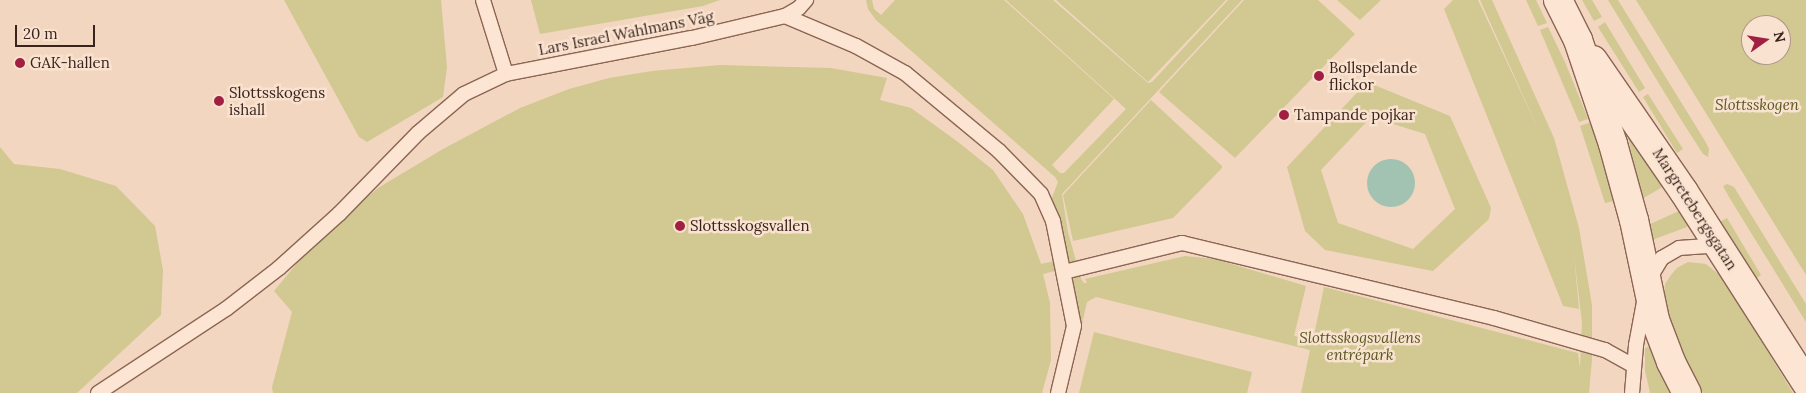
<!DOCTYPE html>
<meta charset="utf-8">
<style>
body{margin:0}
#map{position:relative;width:1806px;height:393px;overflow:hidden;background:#f2d6bf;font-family:Lora,serif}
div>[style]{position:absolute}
.green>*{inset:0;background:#d1c892}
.water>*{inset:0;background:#a2c3b1}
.round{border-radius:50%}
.roads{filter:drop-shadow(1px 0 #8c6555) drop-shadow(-1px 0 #8c6555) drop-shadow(0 1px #8c6555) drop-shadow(0 -1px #8c6555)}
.lane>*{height:14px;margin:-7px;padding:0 7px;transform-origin:7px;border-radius:7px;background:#fce5d3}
.secondary>*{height:28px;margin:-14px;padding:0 14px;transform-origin:14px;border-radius:14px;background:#fce5d3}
.dots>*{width:14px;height:14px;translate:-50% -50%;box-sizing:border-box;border:2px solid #f9e2cf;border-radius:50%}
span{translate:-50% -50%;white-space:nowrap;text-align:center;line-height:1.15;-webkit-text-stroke:5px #f9e2cf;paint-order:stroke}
.street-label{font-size:15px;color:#3a231b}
.poi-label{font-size:15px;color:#3a231b}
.left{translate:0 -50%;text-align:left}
.park-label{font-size:15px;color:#585820;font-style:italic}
.north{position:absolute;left:1741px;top:15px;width:50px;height:50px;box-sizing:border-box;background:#f9e2cf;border:1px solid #ad9687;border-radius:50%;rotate:77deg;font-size:14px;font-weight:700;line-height:20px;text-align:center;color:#3a231b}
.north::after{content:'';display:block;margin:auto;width:18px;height:22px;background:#a12041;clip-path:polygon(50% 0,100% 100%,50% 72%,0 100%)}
.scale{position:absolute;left:15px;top:25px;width:80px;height:22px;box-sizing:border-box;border:2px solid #3a231b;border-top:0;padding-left:6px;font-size:15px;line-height:18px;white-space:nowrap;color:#3a231b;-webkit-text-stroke:4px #f9e2cf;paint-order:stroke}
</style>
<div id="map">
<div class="green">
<i style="clip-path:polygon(284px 0,441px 0,447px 67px,443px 97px,367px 142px,359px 137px)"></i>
<i style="clip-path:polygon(531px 0,720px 0,703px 6px,540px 34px)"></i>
<i style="clip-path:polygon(866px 0,872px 0,874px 9px,881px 15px,895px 0,1004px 0,1114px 99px,1052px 165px,1060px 173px,1064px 173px,1126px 109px,1006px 0,1053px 0,1148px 83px,1152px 82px,1228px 0,1242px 0,1062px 194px,1068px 232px,1081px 279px,1084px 283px,1087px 283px,1085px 279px,1185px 256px,1215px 259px,1306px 286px,1294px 336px,1313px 340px,1324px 287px,1578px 353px,1580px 368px,1582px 323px,1574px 255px,1579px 309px,1563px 306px,1560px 298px,1444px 9px,1453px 0,1478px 0,1540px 133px,1480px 0,1492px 0,1554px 138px,1579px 228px,1592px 305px,1592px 359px,1589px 393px,1301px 393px,1310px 350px,1096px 297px,1087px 302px,1066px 393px,1056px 393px,1075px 308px,1066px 268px,1043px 274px,1050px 303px,1051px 360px,1042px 393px,273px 393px,272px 387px,292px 312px,274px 291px,318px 238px,378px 188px,443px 149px,520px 108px,569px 89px,609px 78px,652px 71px,720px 65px,831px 68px,887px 78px,880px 100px,911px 108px,958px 142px,993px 170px,1023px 214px,1041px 264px,1064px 259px,1051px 200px,1058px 182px,1055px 177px,876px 20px,868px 9px)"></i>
<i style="clip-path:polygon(1056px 0,1226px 0,1148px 82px)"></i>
<i style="clip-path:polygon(1244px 0,1318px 0,1355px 34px,1235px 158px,1159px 92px)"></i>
<i style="clip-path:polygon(1337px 0,1381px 0,1360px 20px)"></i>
<i style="clip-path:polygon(1526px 0,1536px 0,1547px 23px,1538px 26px)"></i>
<i style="clip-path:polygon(1582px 0,1592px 0,1602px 17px,1594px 21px)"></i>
<i style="clip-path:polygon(1608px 0,1618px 0,1705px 141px,1709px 149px,1708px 157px,1703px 154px,1680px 118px)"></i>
<i style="clip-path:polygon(evenodd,1636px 0,1806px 0,1806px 275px,1636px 0,1751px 25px,1781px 25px,1781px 55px,1751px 55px,1751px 25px)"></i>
<i style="clip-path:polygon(1605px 22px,1645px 88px,1639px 92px,1598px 27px)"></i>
<i style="clip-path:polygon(1548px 27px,1565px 62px,1588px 119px,1579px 122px,1540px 30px)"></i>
<i style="clip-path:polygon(evenodd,1367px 82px,1450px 116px,1491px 208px,1489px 219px,1433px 271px,1325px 250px,1305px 231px,1287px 167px,1367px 82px,1371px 117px,1425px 134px,1455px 209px,1413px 249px,1338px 223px,1321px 170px,1371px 117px)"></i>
<i style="clip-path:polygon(1648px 94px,1683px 149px,1677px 153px,1643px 97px)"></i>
<i style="clip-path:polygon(1151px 100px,1222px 166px,1222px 168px,1173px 218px,1073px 241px,1063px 195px)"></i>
<i style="clip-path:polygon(1591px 122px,1607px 170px,1614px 201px,1605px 203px,1580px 126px)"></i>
<i style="clip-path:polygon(1629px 134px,1664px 186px,1642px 199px,1628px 137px)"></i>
<i style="clip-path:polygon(0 147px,14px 164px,60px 169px,116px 186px,155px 226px,163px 270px,161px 315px,77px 393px,0 393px)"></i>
<i style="clip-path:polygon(1727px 184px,1734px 187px,1806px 304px,1806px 322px,1729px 197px,1723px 186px)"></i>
<i style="clip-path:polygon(1679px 211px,1688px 224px,1687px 227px,1652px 240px,1648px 225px)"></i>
<i style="clip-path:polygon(1727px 218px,1761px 275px,1757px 278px,1754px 277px,1720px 222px)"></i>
<i style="clip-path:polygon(1688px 262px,1706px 264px,1722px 277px,1793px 393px,1703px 393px,1678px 344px,1664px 297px,1665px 284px,1671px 275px,1677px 268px)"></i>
<i style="clip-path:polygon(1094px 332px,1252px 372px,1247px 393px,1079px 393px)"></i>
<i style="clip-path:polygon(1650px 346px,1656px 359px,1669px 393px,1650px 393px,1645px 370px,1645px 348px)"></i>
</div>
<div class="water">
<i class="round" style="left:1367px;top:159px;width:48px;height:48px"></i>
</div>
<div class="roads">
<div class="lane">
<i style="left:785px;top:16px;width:77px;rotate:22.9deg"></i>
<i style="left:856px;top:46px;width:56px;rotate:28.9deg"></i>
<i style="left:905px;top:73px;width:122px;rotate:39.7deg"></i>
<i style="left:999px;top:151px;width:60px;rotate:45.7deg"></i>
<i style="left:1041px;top:194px;width:30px;rotate:66deg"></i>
<i style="left:1053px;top:221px;width:107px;rotate:78.7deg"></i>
<i style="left:1074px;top:326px;width:69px;rotate:103.4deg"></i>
<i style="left:506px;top:74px;width:189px;rotate:-11deg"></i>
<i style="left:692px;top:38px;width:96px;rotate:-13.3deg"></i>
<i style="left:785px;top:16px;width:16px;rotate:-30deg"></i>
<i style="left:799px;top:8px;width:11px;rotate:-49deg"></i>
<i style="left:1064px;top:272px;width:122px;rotate:-13.8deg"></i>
<i style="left:1182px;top:243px;width:321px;rotate:13.5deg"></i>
<i style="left:1494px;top:318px;width:116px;rotate:16.1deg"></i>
<i style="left:1605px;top:350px;width:33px;rotate:29deg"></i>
<i style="left:1648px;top:281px;width:27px;rotate:-59deg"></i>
<i style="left:1662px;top:258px;width:20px;rotate:-30deg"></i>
<i style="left:1679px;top:248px;width:39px;rotate:-4deg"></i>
<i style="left:98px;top:393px;width:153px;rotate:-33.3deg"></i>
<i style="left:226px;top:309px;width:67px;rotate:-37.7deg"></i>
<i style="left:279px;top:268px;width:81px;rotate:-42deg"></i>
<i style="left:339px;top:214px;width:113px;rotate:-45.7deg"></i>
<i style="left:418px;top:133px;width:60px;rotate:-40.3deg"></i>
<i style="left:464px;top:94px;width:47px;rotate:-25.5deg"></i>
<i style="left:506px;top:74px;width:77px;rotate:-107.3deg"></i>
<i style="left:1632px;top:393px;width:48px;rotate:-85.2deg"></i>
<i style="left:1636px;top:345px;width:44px;rotate:-79.5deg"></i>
</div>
<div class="secondary">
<i style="left:1558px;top:0;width:45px;rotate:63.4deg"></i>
<i style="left:1578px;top:40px;width:110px;rotate:71.4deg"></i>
<i style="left:1613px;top:144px;width:79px;rotate:74.6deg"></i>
<i style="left:1634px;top:220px;width:102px;rotate:78.1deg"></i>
<i style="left:1655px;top:320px;width:45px;rotate:69.1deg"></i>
<i style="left:1671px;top:362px;width:35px;rotate:63deg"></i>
<i style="left:1593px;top:60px;width:160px;rotate:55.4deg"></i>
<i style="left:1684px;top:192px;width:227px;rotate:57.4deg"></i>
</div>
</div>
<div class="dots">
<i style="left:20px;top:63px;background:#a12041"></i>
<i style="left:1319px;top:76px;background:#a12041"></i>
<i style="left:219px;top:101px;background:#a12041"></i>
<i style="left:1284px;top:115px;background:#a12041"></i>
<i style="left:680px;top:226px;background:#a12041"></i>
</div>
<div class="street-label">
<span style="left:626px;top:33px;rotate:-11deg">Lars Israel Wahlmans Väg</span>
<span style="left:1695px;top:209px;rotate:57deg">Margretebergsgatan</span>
</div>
<div class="poi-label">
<span class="left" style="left:30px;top:63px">GAK-hallen</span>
<span class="left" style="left:1329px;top:76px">Bollspelande<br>flickor</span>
<span class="left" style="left:229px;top:101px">Slottsskogens<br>ishall</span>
<span class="left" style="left:1294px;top:115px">Tampande pojkar</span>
<span class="left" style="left:690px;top:226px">Slottsskogsvallen</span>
</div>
<div class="park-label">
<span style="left:1757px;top:105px">Slottsskogen</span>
<span style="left:1360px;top:346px">Slottsskogsvallens<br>entrépark</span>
</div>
<div class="north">N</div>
<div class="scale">20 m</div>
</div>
